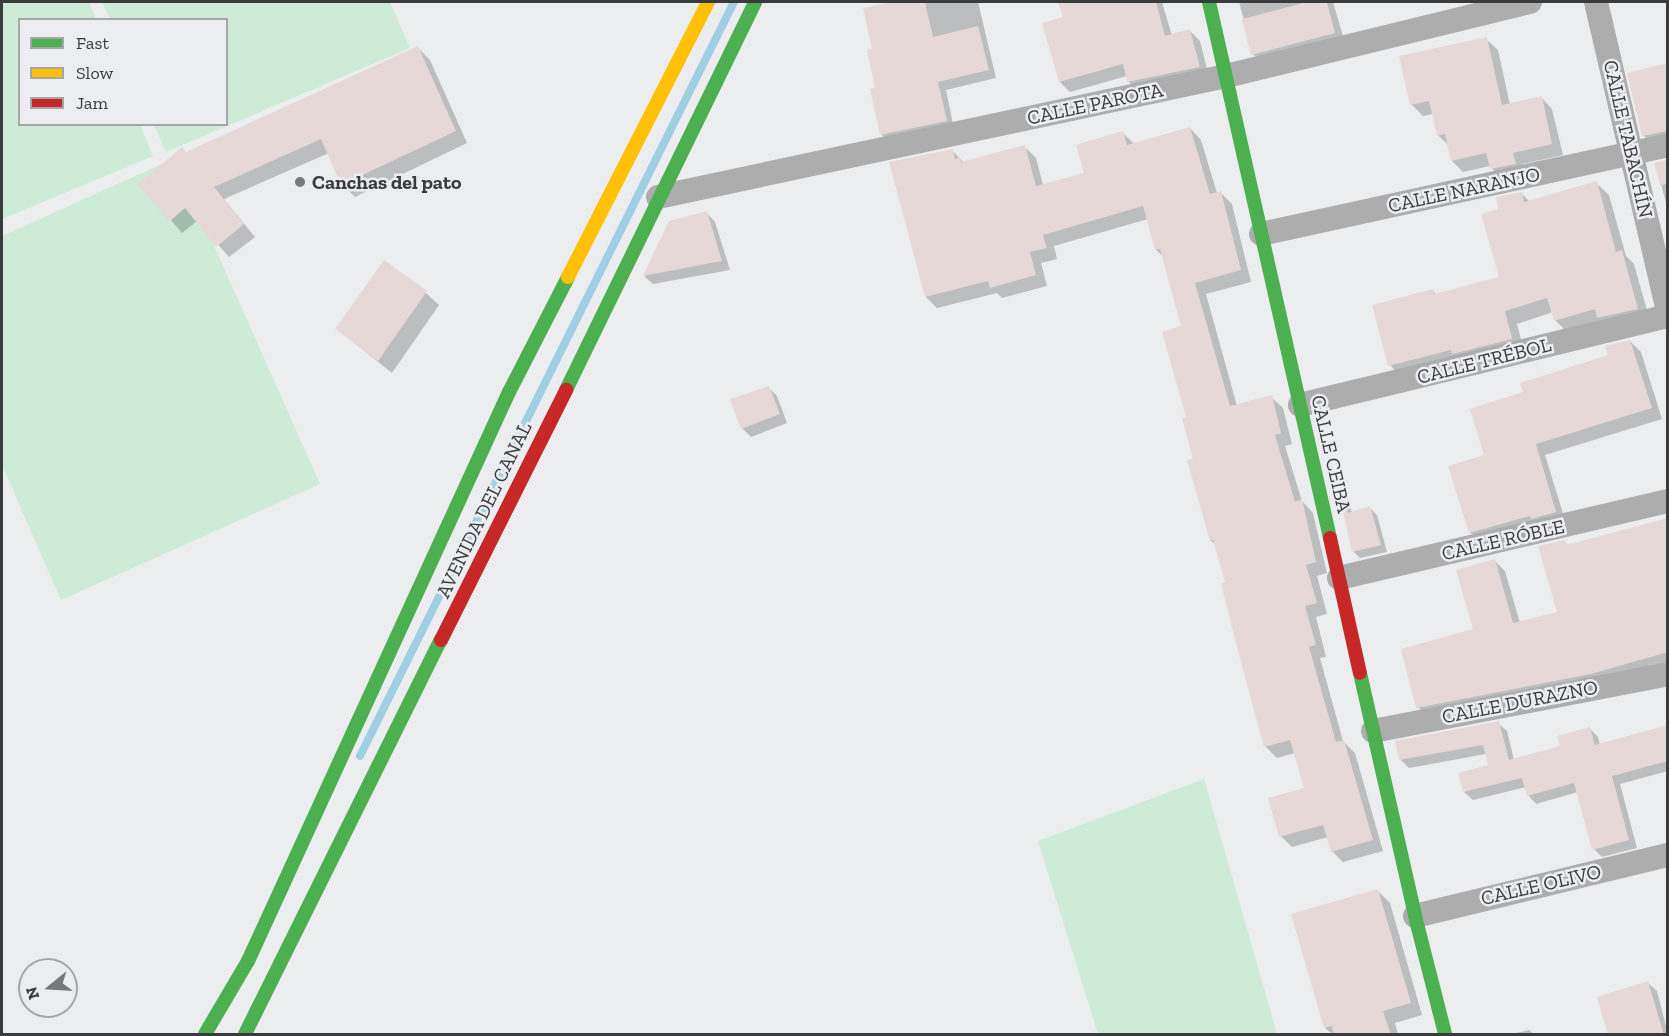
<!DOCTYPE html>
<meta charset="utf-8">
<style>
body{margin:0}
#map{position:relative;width:1669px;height:1036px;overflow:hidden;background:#ecedef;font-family:"Zilla Slab",serif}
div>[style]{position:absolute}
.green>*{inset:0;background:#cdebd6}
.shadow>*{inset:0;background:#0003}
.stream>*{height:8px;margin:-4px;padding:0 4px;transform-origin:4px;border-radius:4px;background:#9ecfe2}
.building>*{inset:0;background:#e5d8d7}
.street>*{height:24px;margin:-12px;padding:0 12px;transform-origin:12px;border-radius:12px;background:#adadae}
.fast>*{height:14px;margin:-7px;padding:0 7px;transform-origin:7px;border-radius:7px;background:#4caf50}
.slow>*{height:14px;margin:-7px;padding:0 7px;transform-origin:7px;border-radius:7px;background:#ffc107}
.jam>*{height:14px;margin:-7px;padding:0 7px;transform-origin:7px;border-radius:7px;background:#c62828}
.dots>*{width:16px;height:16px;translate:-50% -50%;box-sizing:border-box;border:3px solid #ebedf0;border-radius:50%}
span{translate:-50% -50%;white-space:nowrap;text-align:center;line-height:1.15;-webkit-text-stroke:5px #ebedf0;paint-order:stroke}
.street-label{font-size:20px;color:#3a3b3d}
.poi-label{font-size:20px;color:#3a3b3d;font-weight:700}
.left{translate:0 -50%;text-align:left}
.frame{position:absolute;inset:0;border:3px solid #3a3b3d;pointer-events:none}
.legend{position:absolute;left:18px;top:18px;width:210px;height:108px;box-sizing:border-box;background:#ebedf0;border:2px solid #a4a6a8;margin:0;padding:8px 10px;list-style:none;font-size:18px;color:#3a3b3d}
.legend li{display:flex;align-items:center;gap:12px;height:30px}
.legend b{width:30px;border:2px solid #a4a6a8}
.north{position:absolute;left:18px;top:958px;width:60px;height:60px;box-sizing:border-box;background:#ebedf0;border:2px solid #a4a6a8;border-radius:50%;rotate:252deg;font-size:16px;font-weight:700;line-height:24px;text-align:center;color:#3a3b3d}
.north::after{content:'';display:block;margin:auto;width:21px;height:27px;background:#78797b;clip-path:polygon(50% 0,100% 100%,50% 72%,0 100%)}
</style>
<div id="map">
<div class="green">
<i style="clip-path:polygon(2px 2px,89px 2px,96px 19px,20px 20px,20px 124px,140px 125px,153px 156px,2px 219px)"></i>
<i style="clip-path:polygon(102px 2px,390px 2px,410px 48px,166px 152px,154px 125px,226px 124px,226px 20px,110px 19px)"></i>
<i style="clip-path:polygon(175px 158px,320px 484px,61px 600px,2px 465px,2px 236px)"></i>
<i style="clip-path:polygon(1204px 779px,1277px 1034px,1098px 1034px,1038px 841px)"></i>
</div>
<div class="shadow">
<i style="clip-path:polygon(899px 2px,978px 2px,996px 78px,946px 90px,954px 129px,890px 143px,881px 134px,874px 50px,865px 9px)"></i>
<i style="clip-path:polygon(1060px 2px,1162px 2px,1172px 36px,1190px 31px,1200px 41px,1209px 77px,1139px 92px,1129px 82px,1127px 76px,1070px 92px,1060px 82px,1065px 18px)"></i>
<i style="clip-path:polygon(1236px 2px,1333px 2px,1345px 43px,1263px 65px,1253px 54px,1239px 2px)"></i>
<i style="clip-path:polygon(1486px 39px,1498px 50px,1510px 105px,1541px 97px,1552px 109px,1563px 155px,1523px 164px,1526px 175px,1502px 180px,1490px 166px,1463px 172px,1452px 161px,1449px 146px,1438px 135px,1433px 114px,1423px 116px,1412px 105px,1401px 58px)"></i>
<i style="clip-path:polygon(418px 48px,430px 60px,467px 143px,355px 197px,343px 185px,329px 153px,224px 199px,255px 237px,229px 257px,197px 221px,182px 233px,140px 184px,186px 154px)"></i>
<i style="clip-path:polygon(1668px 65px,1668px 145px,1655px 147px,1643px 135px)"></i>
<i style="clip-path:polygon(1190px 128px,1201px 140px,1217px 193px,1220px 192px,1232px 204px,1251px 282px,1206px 294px,1237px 406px,1271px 397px,1283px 408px,1292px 444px,1285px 446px,1302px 501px,1313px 513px,1327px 573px,1317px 576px,1327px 614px,1316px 617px,1326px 657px,1320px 658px,1343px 741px,1355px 753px,1383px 851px,1343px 862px,1332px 851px,1328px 837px,1292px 847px,1281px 836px,1305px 789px,1295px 753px,1277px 758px,1265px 746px,1227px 584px,1216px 545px,1211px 541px,1195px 460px,1188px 418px,1183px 328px,1163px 256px,1156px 250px,1148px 219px,1054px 246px,1057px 259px,1041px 263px,1047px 286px,1002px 298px,997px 293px,937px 308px,926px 297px,952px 150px,964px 163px,1025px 147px,1036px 158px,1043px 185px,1086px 174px,1123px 133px,1135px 145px)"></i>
<i style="clip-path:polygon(1668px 160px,1668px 211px,1656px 164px)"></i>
<i style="clip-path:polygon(1596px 183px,1609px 195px,1626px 256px,1634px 264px,1650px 321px,1568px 333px,1555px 320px,1553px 312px,1517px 324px,1524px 351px,1402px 378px,1390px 365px,1433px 291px,1437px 295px,1501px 278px,1500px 210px,1521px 193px,1530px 202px)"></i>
<i style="clip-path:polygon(707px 213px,715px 222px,730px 270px,653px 284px,644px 276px)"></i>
<i style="clip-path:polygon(384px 262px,426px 293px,439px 305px,392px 373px,337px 329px)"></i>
<i style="clip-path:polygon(1630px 341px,1641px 352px,1662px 419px,1545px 455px,1566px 523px,1481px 543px,1470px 532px,1486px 456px,1525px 393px,1609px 356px)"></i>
<i style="clip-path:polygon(768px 387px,777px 396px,787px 423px,751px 437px,742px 428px)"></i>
<i style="clip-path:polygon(1340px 490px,1347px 496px,1352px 513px,1370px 508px,1377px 515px,1387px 552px,1360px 558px,1354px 552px)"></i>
<i style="clip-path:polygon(1668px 519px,1668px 665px,1429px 718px,1418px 707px,1475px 631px,1494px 560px,1505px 571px,1520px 623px,1559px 613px,1564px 541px,1568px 546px)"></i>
<i style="clip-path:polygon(1498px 723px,1507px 731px,1514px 760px,1562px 747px,1590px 729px,1598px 737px,1600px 745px,1668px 727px,1668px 771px,1620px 784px,1637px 848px,1602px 857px,1594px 849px,1578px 792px,1536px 804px,1528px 795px,1526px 787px,1473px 800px,1464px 792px,1490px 766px,1486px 754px,1409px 768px,1400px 759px)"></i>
<i style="clip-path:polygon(1378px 891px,1390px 903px,1422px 1015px,1395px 1023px,1398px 1034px,1332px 1034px,1325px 1028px)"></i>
<i style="clip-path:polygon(1648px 983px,1657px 991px,1668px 1034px,1609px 1034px)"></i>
<i style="clip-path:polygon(1529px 1030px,1534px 1034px,1511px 1034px)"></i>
</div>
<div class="stream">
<i style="left:360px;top:756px;width:842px;rotate:-63.62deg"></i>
</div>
<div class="building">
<i style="clip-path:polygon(892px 2px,925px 2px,933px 37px,978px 26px,989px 70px,938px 82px,947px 121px,880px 135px,870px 89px,875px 88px,867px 50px,872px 49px,863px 8px)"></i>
<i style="clip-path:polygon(1058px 2px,1156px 2px,1165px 36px,1190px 29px,1200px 67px,1127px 82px,1123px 64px,1059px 82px,1042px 23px,1063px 17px)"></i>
<i style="clip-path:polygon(1307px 2px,1327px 2px,1335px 33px,1251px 55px,1242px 19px)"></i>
<i style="clip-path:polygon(1487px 37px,1502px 105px,1542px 96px,1552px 144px,1513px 153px,1516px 164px,1490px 169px,1486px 153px,1451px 161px,1445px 134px,1437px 136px,1429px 101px,1410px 105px,1399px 56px)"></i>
<i style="clip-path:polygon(418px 46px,456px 131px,341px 185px,321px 139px,214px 187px,244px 224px,216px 247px,185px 208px,169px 222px,138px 184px,182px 147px,186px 152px)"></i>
<i style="clip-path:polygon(1668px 63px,1668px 131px,1642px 136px,1627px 73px)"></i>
<i style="clip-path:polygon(1190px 127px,1210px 194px,1221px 191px,1241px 270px,1195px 283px,1230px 406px,1272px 395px,1281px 433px,1275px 435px,1295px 502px,1302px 499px,1316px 562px,1306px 565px,1317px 603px,1305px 606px,1316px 645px,1309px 647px,1336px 742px,1344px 740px,1373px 840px,1331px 852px,1323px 825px,1279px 837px,1268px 798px,1304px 788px,1290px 740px,1264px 747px,1243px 670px,1221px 584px,1225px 582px,1213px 540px,1210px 541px,1187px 460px,1193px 459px,1182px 418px,1186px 417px,1162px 332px,1181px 326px,1160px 249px,1155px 250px,1143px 206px,1043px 235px,1047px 248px,1030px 252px,1036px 275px,990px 288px,988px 281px,925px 297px,889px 162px,953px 149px,955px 159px,960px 157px,961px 162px,1025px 145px,1036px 186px,1084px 173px,1076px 145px,1123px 131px,1127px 145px)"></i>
<i style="clip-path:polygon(1668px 160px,1668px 184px,1660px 185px,1654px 163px)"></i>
<i style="clip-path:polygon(1597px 181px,1616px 252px,1622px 250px,1638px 309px,1597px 318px,1595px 309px,1554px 321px,1547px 298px,1505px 311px,1512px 339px,1452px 354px,1451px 350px,1388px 366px,1372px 305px,1433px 289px,1434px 294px,1499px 277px,1481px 214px,1498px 209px,1496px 197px,1522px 192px,1524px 202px)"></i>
<i style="clip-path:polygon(707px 211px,722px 261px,643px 276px,669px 221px)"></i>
<i style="clip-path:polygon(384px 260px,427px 291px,378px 361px,335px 329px)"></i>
<i style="clip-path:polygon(1630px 340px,1652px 408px,1536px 444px,1556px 512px,1531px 519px,1530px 516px,1469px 533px,1448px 466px,1484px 455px,1470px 409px,1523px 392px,1520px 383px,1608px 355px,1605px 346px)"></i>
<i style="clip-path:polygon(769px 386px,780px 414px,741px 429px,730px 399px)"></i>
<i style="clip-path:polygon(1341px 488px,1348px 513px,1370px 506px,1381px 545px,1352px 552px,1338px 489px)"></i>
<i style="clip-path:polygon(1668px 518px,1668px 652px,1591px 674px,1416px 708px,1401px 649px,1473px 629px,1456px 570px,1495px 559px,1513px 623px,1557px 612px,1538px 546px,1565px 540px,1566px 545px)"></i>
<i style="clip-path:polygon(1499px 721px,1509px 760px,1560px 746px,1557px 736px,1590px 727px,1595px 745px,1668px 725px,1668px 761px,1612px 776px,1629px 840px,1592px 850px,1574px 783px,1527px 796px,1522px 778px,1463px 792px,1458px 773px,1488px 765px,1483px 745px,1399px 760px,1395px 741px)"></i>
<i style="clip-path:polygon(1378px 889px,1411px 1003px,1383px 1011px,1391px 1035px,1334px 1035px,1332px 1026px,1324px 1028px,1291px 914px)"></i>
<i style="clip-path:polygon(1648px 981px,1664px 1035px,1608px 1035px,1597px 997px)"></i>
</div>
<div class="street">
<i style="left:1596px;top:2px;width:317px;rotate:76.9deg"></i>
<i style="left:658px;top:197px;width:581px;rotate:-12.03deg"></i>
<i style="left:1226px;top:76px;width:313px;rotate:-13.7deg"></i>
<i style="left:1261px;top:234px;width:417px;rotate:-12.3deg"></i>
<i style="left:1300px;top:405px;width:379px;rotate:-13.6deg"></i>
<i style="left:1339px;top:578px;width:338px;rotate:-13.2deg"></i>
<i style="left:1373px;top:731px;width:300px;rotate:-10.9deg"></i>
<i style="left:1415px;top:916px;width:260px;rotate:-13.6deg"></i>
</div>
<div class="fast">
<i style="left:1209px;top:2px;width:549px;rotate:77.28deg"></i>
<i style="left:566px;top:390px;width:432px;rotate:-64deg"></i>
<i style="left:1360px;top:673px;width:249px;rotate:77.2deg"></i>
<i style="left:1415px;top:916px;width:122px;rotate:75.7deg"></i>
<i style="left:205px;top:1034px;width:85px;rotate:-59.5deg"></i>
<i style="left:248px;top:961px;width:626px;rotate:-65.36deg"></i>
<i style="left:509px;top:392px;width:129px;rotate:-62.8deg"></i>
<i style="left:245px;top:1034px;width:440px;rotate:-63.6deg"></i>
</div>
<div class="slow">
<i style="left:568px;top:277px;width:309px;rotate:-63deg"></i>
</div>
<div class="jam">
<i style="left:1330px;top:538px;width:138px;rotate:77.5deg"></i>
<i style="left:441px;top:640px;width:280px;rotate:-63.4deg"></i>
</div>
<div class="dots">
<i style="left:300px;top:182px;background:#78797b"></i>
</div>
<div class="street-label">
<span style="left:1095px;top:104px;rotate:-12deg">CALLE PAROTA</span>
<span style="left:1628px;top:139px;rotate:77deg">CALLE TABACHÍN</span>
<span style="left:1464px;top:190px;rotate:-12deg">CALLE NARANJO</span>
<span style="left:1484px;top:361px;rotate:-14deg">CALLE TRÉBOL</span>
<span style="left:1331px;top:454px;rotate:77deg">CALLE CEIBA</span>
<span style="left:484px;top:510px;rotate:-64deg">AVENIDA DEL CANAL</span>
<span style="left:1503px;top:540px;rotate:-13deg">CALLE RÓBLE</span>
<span style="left:1520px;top:702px;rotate:-11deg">CALLE DURAZNO</span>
<span style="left:1541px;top:885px;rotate:-13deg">CALLE OLIVO</span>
</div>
<div class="poi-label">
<span class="left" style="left:312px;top:182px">Canchas del pato</span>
</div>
<div class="frame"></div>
<ul class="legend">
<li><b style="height:8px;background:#4caf50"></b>Fast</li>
<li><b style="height:8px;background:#ffc107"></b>Slow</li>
<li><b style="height:8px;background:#c62828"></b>Jam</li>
</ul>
<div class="north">N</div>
</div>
